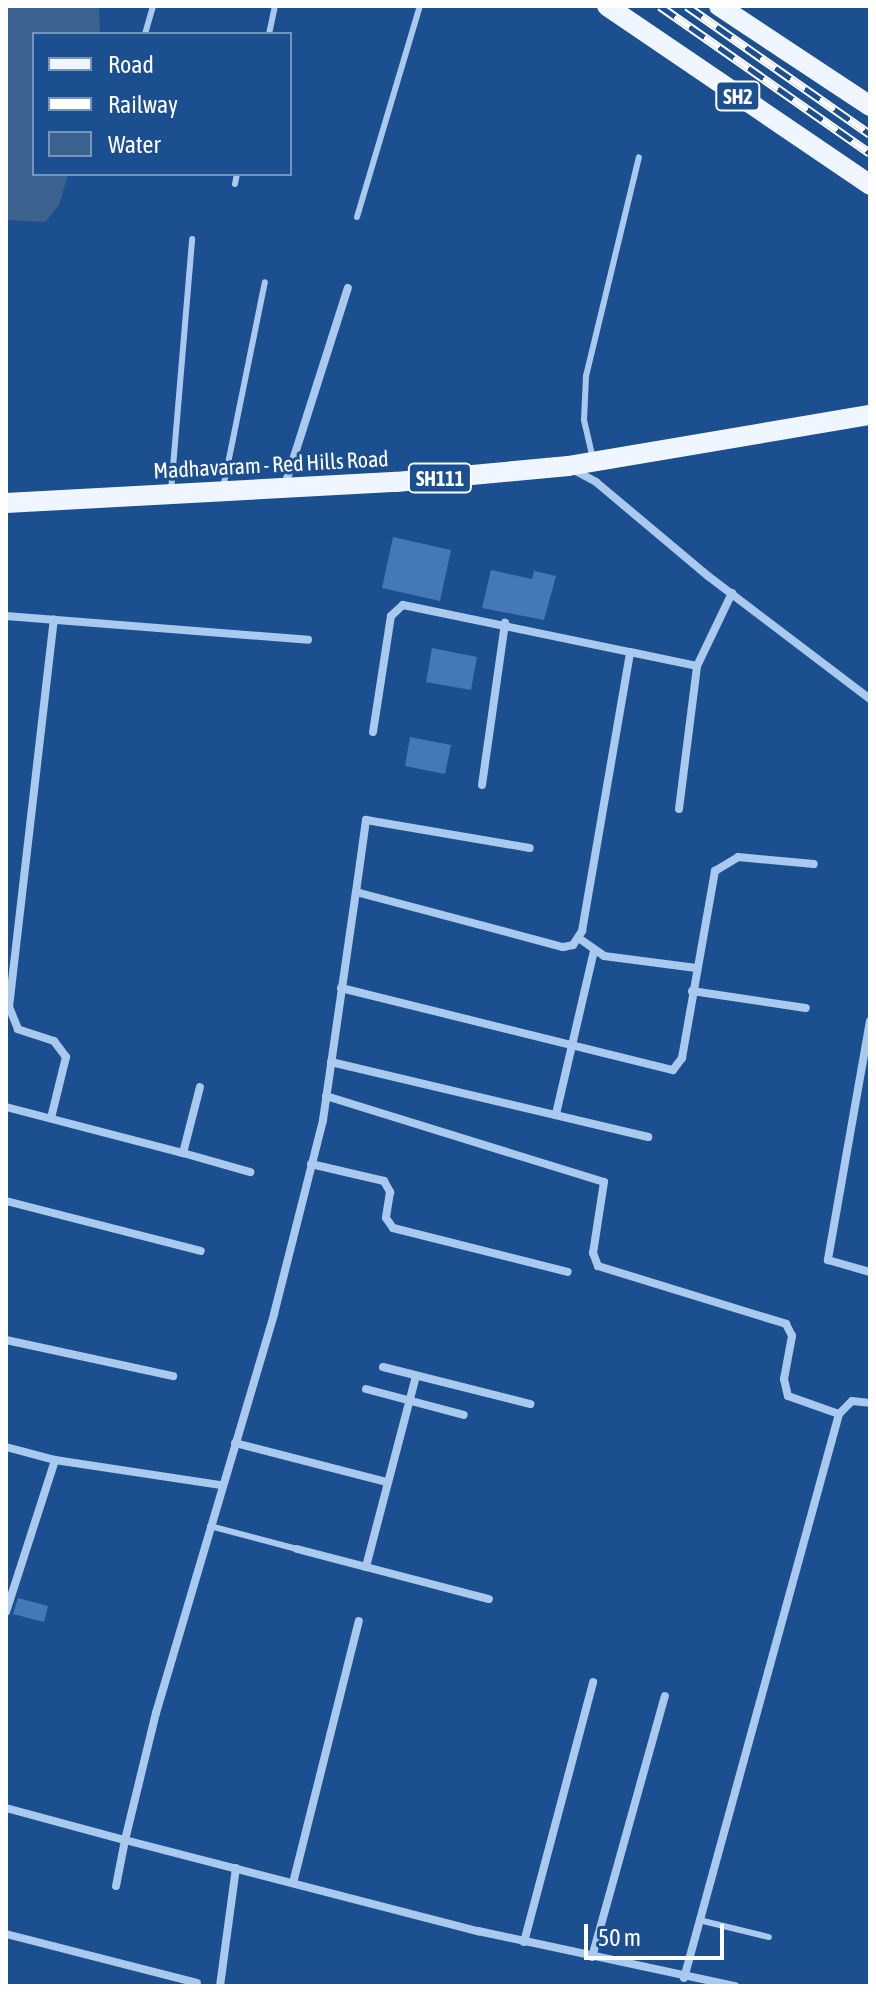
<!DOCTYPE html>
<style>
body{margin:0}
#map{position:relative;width:876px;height:1992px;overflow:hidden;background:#1b4f8f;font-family:"Asap Condensed",sans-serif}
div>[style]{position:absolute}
.water>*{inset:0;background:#3c6290}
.building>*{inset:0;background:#4478b7}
.lane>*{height:6px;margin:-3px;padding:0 3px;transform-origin:3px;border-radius:3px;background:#a9c9ee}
.street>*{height:8px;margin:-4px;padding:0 4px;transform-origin:4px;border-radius:4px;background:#a9c9ee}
.primary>*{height:20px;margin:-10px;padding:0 10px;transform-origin:10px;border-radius:10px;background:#f0f6ff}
.rail>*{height:9px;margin-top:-4.5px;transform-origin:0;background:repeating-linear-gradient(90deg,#1b4f8f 0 18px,#fff 0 36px);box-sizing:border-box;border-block:2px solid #fff}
span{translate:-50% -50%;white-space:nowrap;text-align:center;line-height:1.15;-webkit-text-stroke:6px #1b4f8f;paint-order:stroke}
.shield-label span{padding:2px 6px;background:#1b4f8f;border:2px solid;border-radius:6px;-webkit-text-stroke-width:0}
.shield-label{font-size:20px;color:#fff;font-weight:700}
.street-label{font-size:22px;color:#fff}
.frame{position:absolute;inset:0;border:8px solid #fff;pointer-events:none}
.legend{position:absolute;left:32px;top:32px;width:260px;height:144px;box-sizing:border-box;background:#1b4f8f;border:2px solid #7695bc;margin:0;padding:10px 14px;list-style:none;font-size:24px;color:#fff}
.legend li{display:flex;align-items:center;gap:16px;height:40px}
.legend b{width:40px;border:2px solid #7695bc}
.scale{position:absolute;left:584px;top:1924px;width:140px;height:36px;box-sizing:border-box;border:4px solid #fff;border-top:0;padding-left:10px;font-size:24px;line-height:28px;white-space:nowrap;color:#fff;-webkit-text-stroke:6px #1b4f8f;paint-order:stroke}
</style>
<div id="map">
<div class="water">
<i style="clip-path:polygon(6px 6px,99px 6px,100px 34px,34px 34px,34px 174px,68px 174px,59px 205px,45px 222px,6px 220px)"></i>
</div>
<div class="building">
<i style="clip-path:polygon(393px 537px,451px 550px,440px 601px,382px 588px)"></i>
<i style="clip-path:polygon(491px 570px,532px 579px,534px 571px,556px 576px,544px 620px,482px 608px)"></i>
<i style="clip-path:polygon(432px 648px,477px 657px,471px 690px,426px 682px)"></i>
<i style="clip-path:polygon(410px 737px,451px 745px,445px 774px,405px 766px)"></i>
<i style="clip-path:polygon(18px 1598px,48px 1606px,44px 1622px,13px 1614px)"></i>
</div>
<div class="lane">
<i style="left:145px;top:34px;width:29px;rotate:-74deg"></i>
<i style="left:269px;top:34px;width:29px;rotate:-78deg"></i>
<i style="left:235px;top:184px;width:10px;rotate:-79deg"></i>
<i style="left:357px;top:217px;width:220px;rotate:-73.4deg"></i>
<i style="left:593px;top:459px;width:40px;rotate:-103deg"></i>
<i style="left:584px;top:420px;width:44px;rotate:-87.4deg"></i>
<i style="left:586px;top:376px;width:225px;rotate:-76.4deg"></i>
<i style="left:223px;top:488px;width:210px;rotate:-78.5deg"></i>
<i style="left:171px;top:491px;width:253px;rotate:-85.2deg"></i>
<i style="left:210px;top:1526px;width:90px;rotate:14.8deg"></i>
<i style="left:699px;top:1920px;width:72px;rotate:13.7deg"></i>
</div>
<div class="street">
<i style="left:572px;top:469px;width:27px;rotate:28deg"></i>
<i style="left:596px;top:482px;width:146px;rotate:40deg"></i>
<i style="left:708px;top:576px;width:203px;rotate:37.2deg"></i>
<i style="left:284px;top:488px;width:210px;rotate:-72.3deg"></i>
<i style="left:6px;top:616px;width:303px;rotate:4.5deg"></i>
<i style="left:373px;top:732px;width:117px;rotate:-81.2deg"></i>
<i style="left:391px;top:616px;width:16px;rotate:-43deg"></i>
<i style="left:403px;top:605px;width:232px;rotate:11.7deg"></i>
<i style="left:482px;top:785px;width:164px;rotate:-81.9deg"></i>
<i style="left:679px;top:809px;width:144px;rotate:-82.8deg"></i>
<i style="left:356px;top:892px;width:73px;rotate:-82.1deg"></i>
<i style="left:366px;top:820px;width:166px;rotate:9.7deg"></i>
<i style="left:580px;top:939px;width:29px;rotate:35deg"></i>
<i style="left:604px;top:956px;width:93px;rotate:7.4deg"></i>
<i style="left:341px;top:988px;width:342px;rotate:13.9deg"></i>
<i style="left:673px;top:1070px;width:15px;rotate:-53deg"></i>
<i style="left:682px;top:1058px;width:190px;rotate:-80deg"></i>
<i style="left:715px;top:871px;width:27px;rotate:-31deg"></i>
<i style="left:738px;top:857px;width:76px;rotate:5.3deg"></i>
<i style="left:692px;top:991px;width:115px;rotate:8.5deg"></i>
<i style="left:870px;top:1021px;width:243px;rotate:100deg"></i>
<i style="left:828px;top:1260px;width:44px;rotate:15.9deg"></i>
<i style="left:331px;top:1062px;width:326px;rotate:13.3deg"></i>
<i style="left:326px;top:1096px;width:291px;rotate:17.2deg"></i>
<i style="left:604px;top:1182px;width:72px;rotate:98.8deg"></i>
<i style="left:593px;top:1253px;width:14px;rotate:69deg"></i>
<i style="left:598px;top:1266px;width:197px;rotate:17.1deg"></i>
<i style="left:786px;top:1324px;width:13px;rotate:63deg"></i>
<i style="left:792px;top:1336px;width:44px;rotate:100.5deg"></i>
<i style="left:784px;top:1379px;width:17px;rotate:77deg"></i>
<i style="left:788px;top:1396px;width:54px;rotate:19.4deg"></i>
<i style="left:6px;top:1107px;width:183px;rotate:14.6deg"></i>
<i style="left:183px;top:1153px;width:68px;rotate:-75.6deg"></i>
<i style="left:556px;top:1114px;width:167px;rotate:-76.9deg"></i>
<i style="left:51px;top:1118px;width:63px;rotate:-76.2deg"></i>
<i style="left:66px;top:1057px;width:20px;rotate:-127deg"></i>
<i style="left:54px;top:1041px;width:38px;rotate:-162deg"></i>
<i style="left:18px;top:1029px;width:24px;rotate:-112deg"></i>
<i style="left:9px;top:1007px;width:390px;rotate:-83.4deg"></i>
<i style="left:183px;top:1153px;width:70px;rotate:15.8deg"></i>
<i style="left:311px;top:1164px;width:75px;rotate:13.1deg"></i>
<i style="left:384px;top:1181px;width:13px;rotate:61deg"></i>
<i style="left:390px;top:1192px;width:26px;rotate:99deg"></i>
<i style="left:386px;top:1218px;width:12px;rotate:55deg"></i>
<i style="left:393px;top:1228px;width:180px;rotate:14.1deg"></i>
<i style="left:6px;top:1201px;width:201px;rotate:14.4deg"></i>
<i style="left:6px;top:1340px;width:171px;rotate:12.2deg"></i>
<i style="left:383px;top:1367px;width:152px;rotate:14.1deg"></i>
<i style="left:416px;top:1376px;width:197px;rotate:104.7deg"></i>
<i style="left:366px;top:1567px;width:127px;rotate:14.6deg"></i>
<i style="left:366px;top:1389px;width:101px;rotate:14.9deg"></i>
<i style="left:235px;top:1443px;width:157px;rotate:14.4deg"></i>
<i style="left:6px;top:1447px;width:51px;rotate:14.9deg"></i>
<i style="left:297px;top:1549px;width:71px;rotate:14.6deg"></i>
<i style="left:6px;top:1612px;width:160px;rotate:-72.1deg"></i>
<i style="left:55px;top:1460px;width:168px;rotate:8.6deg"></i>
<i style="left:6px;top:1808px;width:123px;rotate:15.1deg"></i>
<i style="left:125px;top:1840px;width:131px;rotate:-76.3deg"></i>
<i style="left:156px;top:1713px;width:416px;rotate:-73.5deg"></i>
<i style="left:274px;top:1314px;width:200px;rotate:-75.8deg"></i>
<i style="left:323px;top:1120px;width:230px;rotate:-81.8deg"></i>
<i style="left:356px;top:892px;width:214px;rotate:14.9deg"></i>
<i style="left:563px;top:947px;width:10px;rotate:-11deg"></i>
<i style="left:573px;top:945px;width:17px;rotate:-57deg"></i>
<i style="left:582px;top:931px;width:283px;rotate:-80.2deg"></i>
<i style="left:630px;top:652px;width:68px;rotate:11.8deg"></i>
<i style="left:697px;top:666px;width:81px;rotate:-64.4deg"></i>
<i style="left:293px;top:1883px;width:270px;rotate:-75.9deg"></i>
<i style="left:116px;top:1886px;width:47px;rotate:-78.9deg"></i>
<i style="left:125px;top:1840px;width:365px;rotate:14.5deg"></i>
<i style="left:478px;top:1931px;width:263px;rotate:12.1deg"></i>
<i style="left:6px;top:1934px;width:197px;rotate:14.4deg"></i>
<i style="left:524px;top:1942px;width:269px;rotate:-75.1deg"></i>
<i style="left:592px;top:1957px;width:271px;rotate:-74.4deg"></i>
<i style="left:684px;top:1978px;width:585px;rotate:-74.63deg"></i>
<i style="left:839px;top:1414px;width:18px;rotate:-45deg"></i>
<i style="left:852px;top:1401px;width:18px;rotate:6deg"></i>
<i style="left:220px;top:1986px;width:119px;rotate:-82.3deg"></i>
</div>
<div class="primary">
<i style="left:607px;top:6px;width:318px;rotate:34.2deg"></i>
<i style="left:719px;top:6px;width:181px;rotate:33.5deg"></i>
<i style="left:6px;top:503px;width:391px;rotate:-3.1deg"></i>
<i style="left:396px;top:482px;width:173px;rotate:-5.3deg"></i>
<i style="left:568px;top:466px;width:306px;rotate:-9.6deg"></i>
</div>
<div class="rail">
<i style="left:660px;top:6px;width:256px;rotate:35deg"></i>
<i style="left:687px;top:6px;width:223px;rotate:35deg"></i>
</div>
<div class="shield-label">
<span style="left:738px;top:96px">SH2</span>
<span style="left:440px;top:478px">SH111</span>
</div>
<div class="street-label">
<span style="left:271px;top:465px;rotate:-3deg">Madhavaram - Red Hills Road</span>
</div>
<div class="frame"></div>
<ul class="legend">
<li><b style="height:10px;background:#f0f6ff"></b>Road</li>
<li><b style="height:10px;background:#fff"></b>Railway</li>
<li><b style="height:22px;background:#3c6290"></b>Water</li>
</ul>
<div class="scale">50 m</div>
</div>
